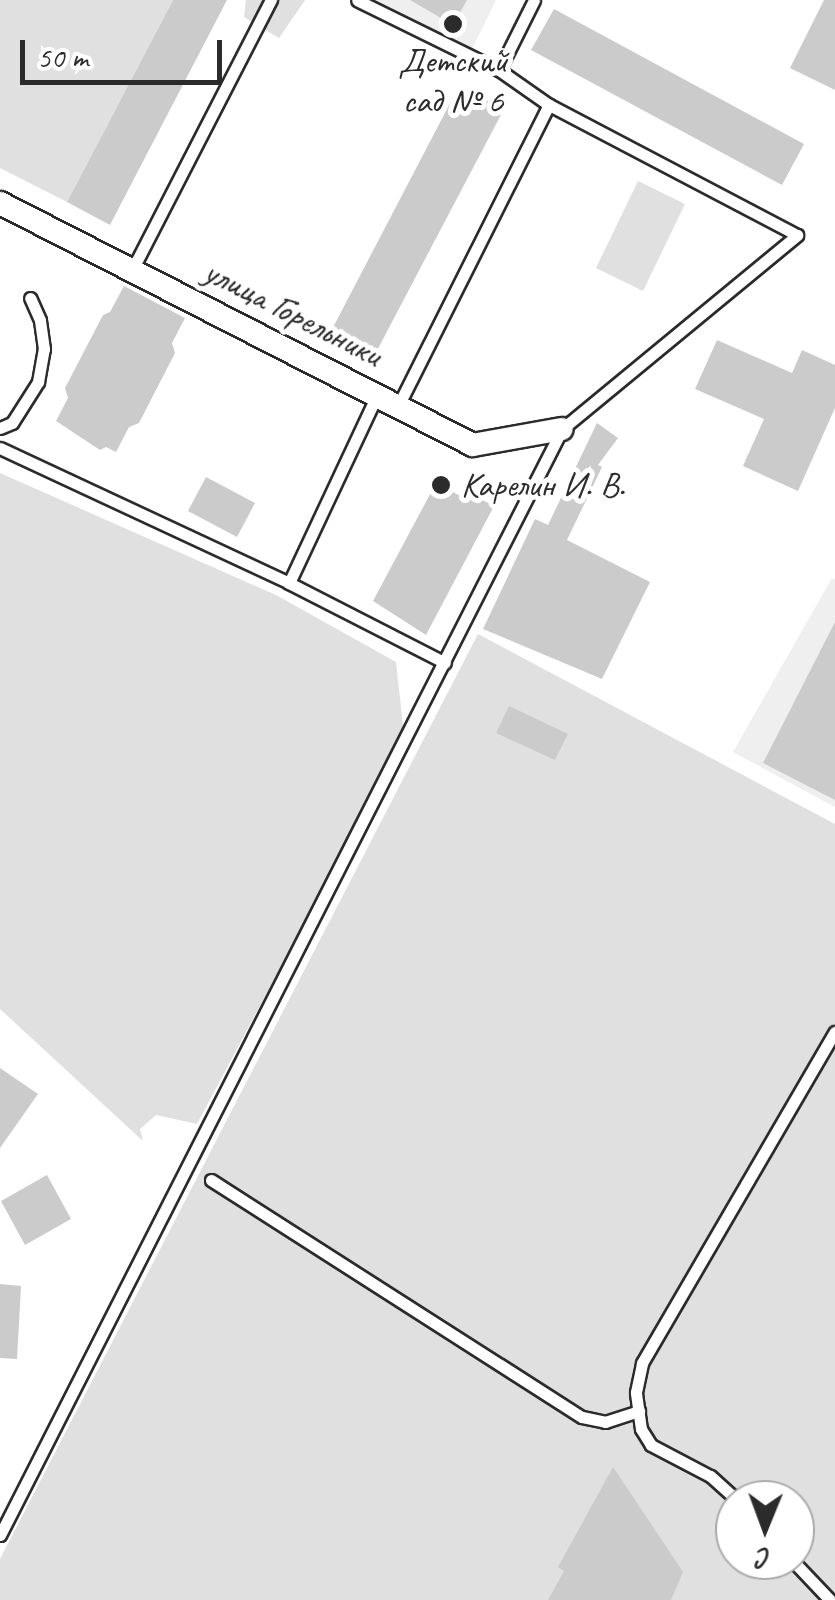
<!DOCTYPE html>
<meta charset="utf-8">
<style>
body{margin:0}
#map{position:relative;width:835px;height:1600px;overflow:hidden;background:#fff;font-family:Caveat,sans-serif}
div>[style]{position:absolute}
.built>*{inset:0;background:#efefef}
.green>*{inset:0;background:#e0e0e0}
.building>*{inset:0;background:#cbcbcb}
.roads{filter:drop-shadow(2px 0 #2b2b2b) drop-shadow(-2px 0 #2b2b2b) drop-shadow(0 2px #2b2b2b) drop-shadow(0 -2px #2b2b2b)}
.lane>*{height:11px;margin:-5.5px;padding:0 5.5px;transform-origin:5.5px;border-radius:5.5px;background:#fff}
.street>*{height:22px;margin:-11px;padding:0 11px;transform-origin:11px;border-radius:11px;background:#fff}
.dots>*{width:28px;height:28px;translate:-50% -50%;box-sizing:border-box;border:5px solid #fff;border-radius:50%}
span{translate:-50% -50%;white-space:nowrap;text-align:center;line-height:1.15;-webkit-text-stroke:10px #fff;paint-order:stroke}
.poi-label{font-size:35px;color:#2b2b2b}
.left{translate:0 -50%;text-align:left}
.street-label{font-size:35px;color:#2b2b2b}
.north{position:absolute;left:715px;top:1480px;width:100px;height:100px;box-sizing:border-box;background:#fff;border:2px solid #aaa;border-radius:50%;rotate:181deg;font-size:28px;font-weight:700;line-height:40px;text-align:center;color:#2b2b2b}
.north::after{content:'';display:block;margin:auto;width:35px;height:45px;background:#2b2b2b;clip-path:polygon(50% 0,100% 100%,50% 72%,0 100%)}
.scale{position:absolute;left:20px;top:40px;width:202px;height:45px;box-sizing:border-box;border:5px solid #2b2b2b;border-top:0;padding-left:12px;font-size:30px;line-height:35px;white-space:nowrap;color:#2b2b2b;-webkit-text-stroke:8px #fff;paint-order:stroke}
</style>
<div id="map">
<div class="built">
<i style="clip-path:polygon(374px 0,496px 0,472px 49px)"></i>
<i style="clip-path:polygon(832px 578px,835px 580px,835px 807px,733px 752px)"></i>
</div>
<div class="green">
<i style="clip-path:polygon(0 0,173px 0,67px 202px,0 168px)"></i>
<i style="clip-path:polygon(246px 0,305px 0,279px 38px,244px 17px)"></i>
<i style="clip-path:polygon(638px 181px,685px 204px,643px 291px,596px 268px)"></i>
<i style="clip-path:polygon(0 473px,276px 595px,396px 662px,404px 735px,197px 1124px,156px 1115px,140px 1129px,143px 1141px,0 1009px)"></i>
<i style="clip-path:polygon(evenodd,478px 634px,835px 824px,835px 1600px,0 1600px,0 1559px,478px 634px,735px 1500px,795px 1500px,795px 1560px,735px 1560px,735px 1500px)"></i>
</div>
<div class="building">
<i style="clip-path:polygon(173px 0,227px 0,110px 225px,67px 202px)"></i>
<i style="clip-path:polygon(410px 0,467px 0,453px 25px)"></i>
<i style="clip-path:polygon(824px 0,835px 0,835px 90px,790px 68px)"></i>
<i style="clip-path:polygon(554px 9px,804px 144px,782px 185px,531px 50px)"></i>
<i style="clip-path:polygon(459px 86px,504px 109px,372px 360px,328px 337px)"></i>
<i style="clip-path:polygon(124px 286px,185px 318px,172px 343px,175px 353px,139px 423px,129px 427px,116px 452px,106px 447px,100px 450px,56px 421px,68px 398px,65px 388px,103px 315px,110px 312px)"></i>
<i style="clip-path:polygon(717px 340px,792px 373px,802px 350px,835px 365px,835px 408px,798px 491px,743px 466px,764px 419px,695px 389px)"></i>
<i style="clip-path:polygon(597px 423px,618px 438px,598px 465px,602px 467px,567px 540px,650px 582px,602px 679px,483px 629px,535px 519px,548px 525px)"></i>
<i style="clip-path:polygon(206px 477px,255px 503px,237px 537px,188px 511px)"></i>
<i style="clip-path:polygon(436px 483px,468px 500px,471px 494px,494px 506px,426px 635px,373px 601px)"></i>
<i style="clip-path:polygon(835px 622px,835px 800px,763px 763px)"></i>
<i style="clip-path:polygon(509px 706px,568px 734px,555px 760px,496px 733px)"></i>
<i style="clip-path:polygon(0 1068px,38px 1094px,0 1148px)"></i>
<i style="clip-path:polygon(47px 1175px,71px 1219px,25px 1245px,1px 1201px)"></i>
<i style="clip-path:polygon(0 1284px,21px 1286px,17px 1359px,0 1358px)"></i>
<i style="clip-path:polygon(613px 1467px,683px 1572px,671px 1600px,548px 1600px,564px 1571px,558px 1567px)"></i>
</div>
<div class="roads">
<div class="lane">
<i style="left:499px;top:70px;width:78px;rotate:-63.4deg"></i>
<i style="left:132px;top:270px;width:304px;rotate:-62.8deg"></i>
<i style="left:398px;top:406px;width:337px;rotate:-63.4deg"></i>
<i style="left:0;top:428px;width:13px;rotate:-23deg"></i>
<i style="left:12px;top:423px;width:49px;rotate:-57.6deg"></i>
<i style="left:38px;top:382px;width:34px;rotate:-80deg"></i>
<i style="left:44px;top:349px;width:29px;rotate:-98deg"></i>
<i style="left:40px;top:320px;width:24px;rotate:-114deg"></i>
<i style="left:0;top:448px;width:319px;rotate:25deg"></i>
<i style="left:289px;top:583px;width:208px;rotate:-64.9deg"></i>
<i style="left:289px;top:583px;width:175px;rotate:27.1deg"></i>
<i style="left:211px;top:1180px;width:440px;rotate:32.6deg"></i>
<i style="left:582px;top:1417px;width:24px;rotate:12deg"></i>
<i style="left:605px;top:1422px;width:36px;rotate:-18deg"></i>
<i style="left:737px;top:1500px;width:36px;rotate:-138deg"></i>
<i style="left:710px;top:1476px;width:67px;rotate:-152.3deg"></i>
<i style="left:651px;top:1445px;width:19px;rotate:-122deg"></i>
<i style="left:641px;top:1429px;width:37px;rotate:-98deg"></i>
<i style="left:636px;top:1392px;width:30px;rotate:-78deg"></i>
<i style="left:642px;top:1363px;width:383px;rotate:-59.8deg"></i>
<i style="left:0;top:1535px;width:1241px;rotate:-63.06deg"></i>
<i style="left:562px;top:429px;width:305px;rotate:-39.5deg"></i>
<i style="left:797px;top:235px;width:280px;rotate:-152.3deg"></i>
<i style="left:549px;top:105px;width:61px;rotate:-145deg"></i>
<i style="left:499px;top:70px;width:158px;rotate:-153.8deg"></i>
<i style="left:792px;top:1560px;width:55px;rotate:46.5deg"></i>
</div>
<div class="street">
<i style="left:0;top:203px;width:531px;rotate:27.1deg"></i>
<i style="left:473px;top:445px;width:90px;rotate:-10.2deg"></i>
</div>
</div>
<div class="dots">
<i style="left:453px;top:24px;background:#2b2b2b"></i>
<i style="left:441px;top:485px;background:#2b2b2b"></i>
</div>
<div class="poi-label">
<span style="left:453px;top:81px">Детский<br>сад № 6</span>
<span class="left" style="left:461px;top:485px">Карелин И. В.</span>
</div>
<div class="street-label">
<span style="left:293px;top:313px;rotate:27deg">улица Горельники</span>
</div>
<div class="north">С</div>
<div class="scale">50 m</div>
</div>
